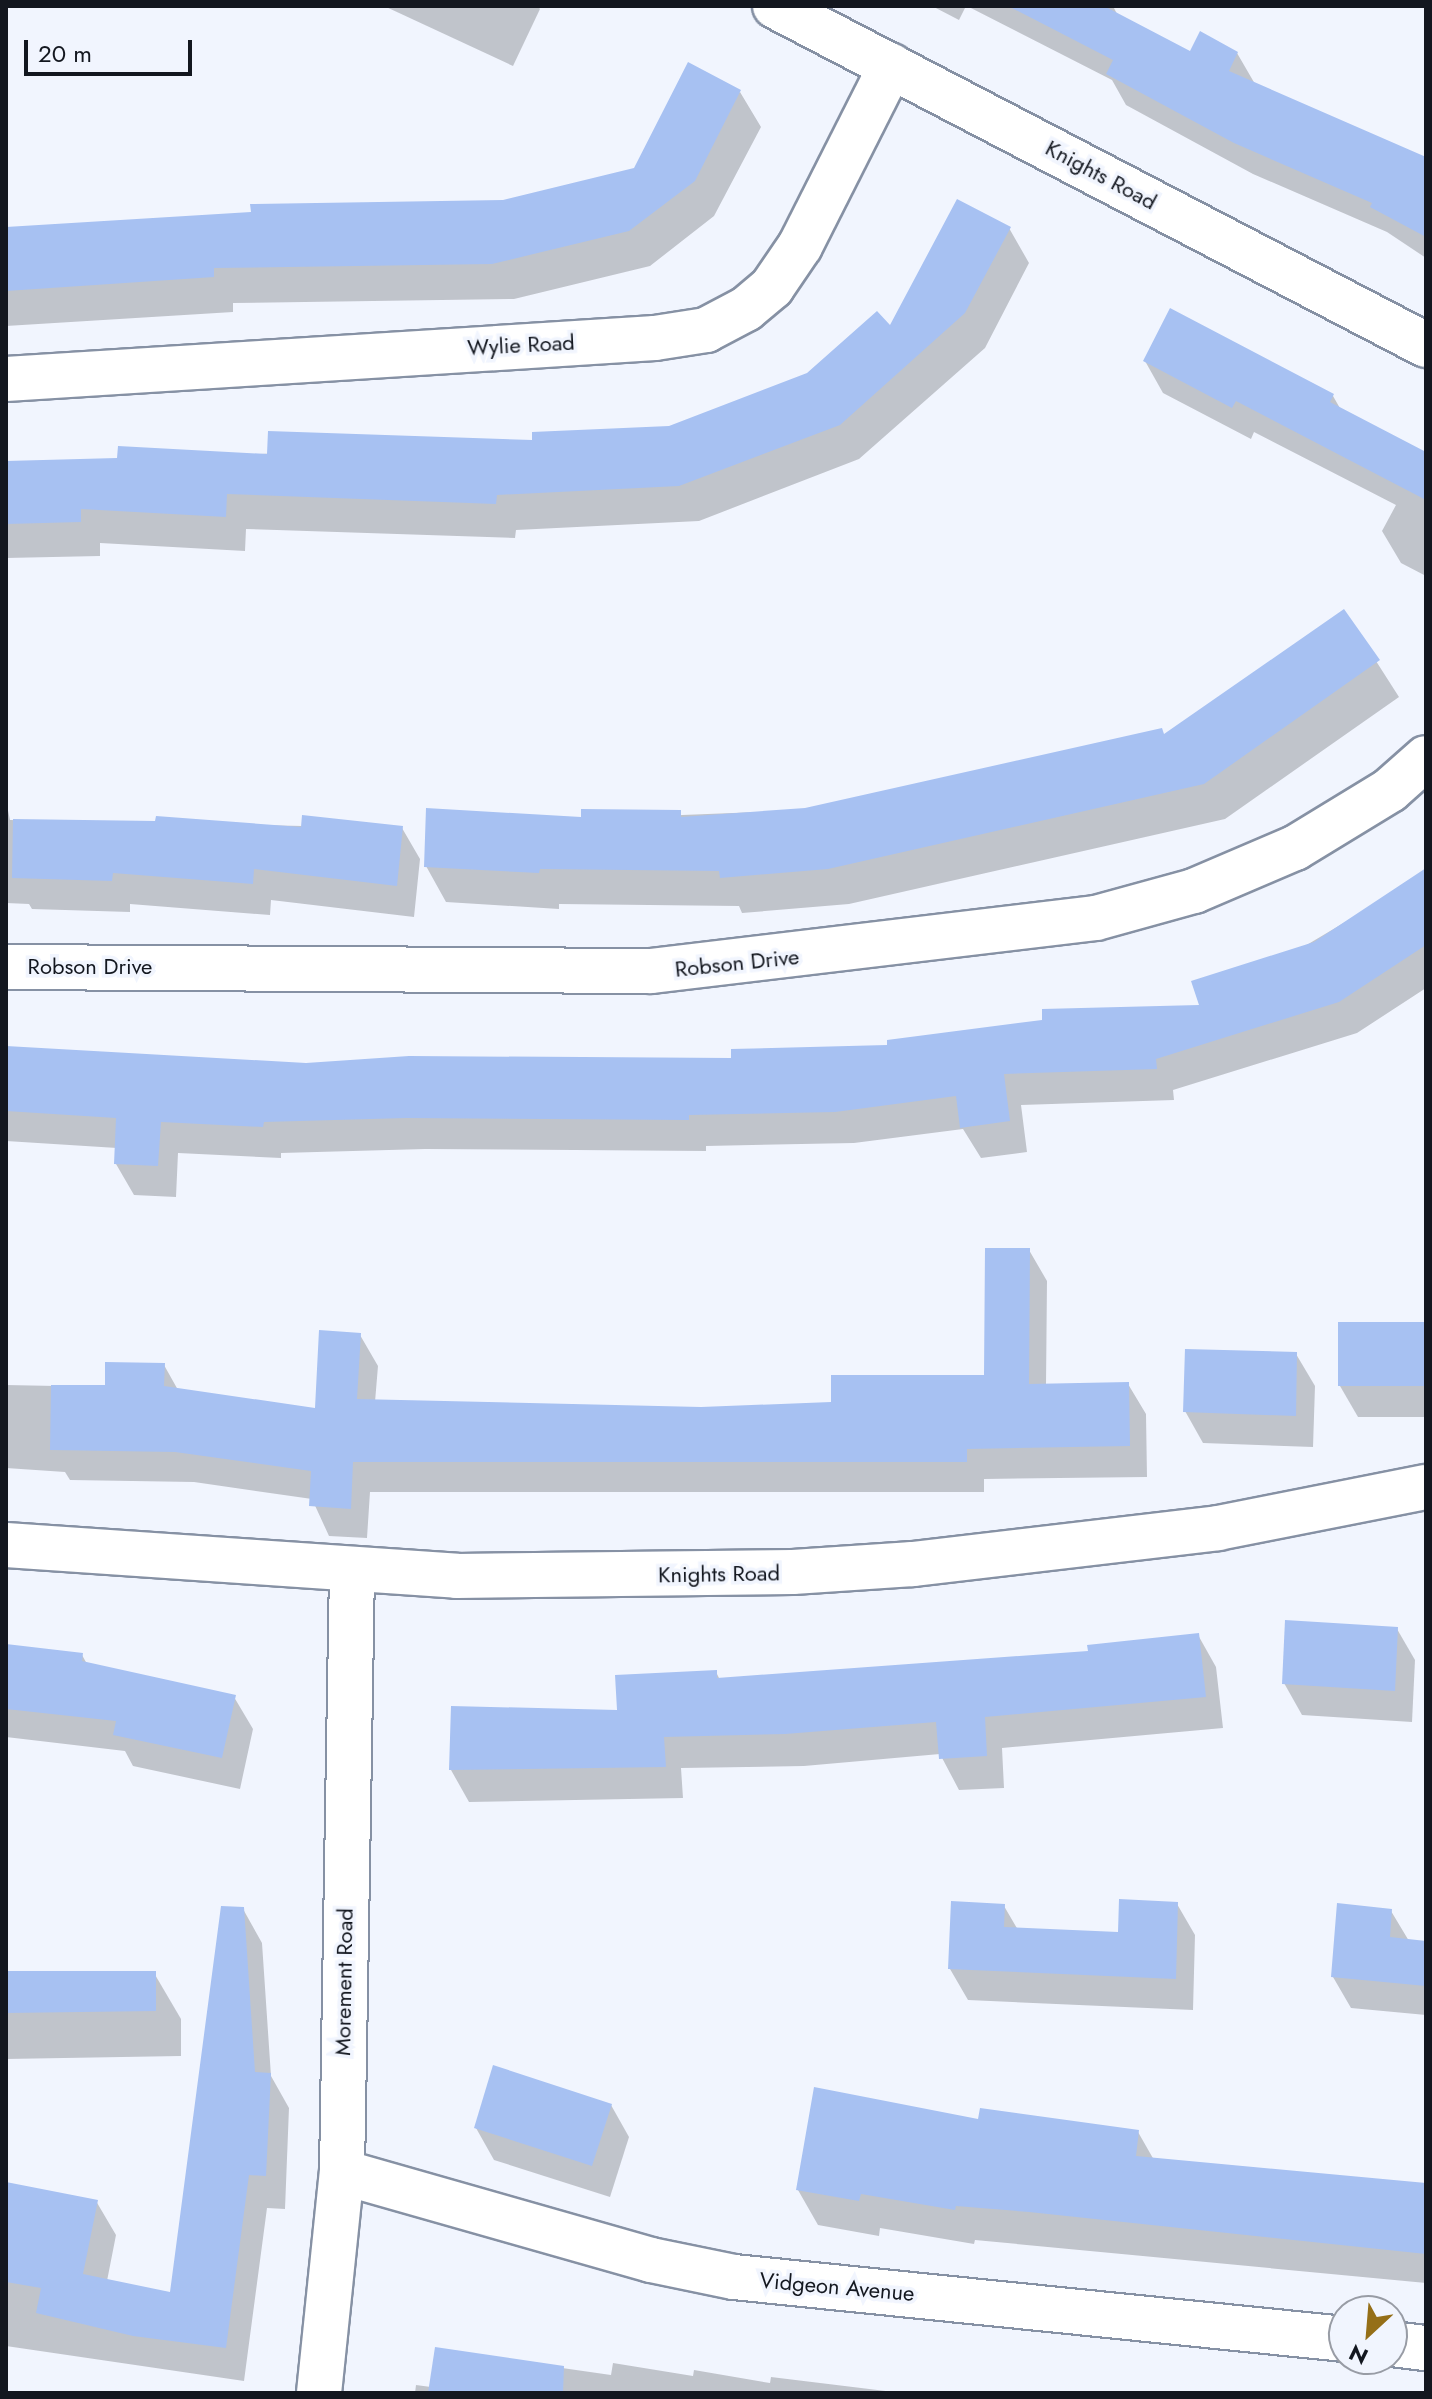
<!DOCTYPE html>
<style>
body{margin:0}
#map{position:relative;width:1432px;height:2399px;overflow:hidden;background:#f1f5fe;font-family:Jost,sans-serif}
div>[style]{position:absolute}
.shadow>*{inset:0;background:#0003}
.building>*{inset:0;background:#a7c1f2}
.roads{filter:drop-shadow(2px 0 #8691a4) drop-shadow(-2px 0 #8691a4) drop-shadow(0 2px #8691a4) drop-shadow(0 -2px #8691a4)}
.minor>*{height:44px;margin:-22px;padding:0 22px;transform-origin:22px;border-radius:22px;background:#fff}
span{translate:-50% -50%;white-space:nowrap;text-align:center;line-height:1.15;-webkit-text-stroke:7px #f1f5fe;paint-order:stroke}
.street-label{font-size:22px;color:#13171f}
.frame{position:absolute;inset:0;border:8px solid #13171f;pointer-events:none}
.north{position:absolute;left:1328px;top:2295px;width:80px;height:80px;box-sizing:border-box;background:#f1f5fe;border:2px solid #989ca5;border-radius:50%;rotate:206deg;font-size:22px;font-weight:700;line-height:32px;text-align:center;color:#13171f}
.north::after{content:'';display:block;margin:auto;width:28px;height:36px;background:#956f18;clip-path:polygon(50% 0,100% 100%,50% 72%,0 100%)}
.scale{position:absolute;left:24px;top:40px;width:168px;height:36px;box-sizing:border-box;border:4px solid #13171f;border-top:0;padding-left:10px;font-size:24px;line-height:28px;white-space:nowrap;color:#13171f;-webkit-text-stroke:6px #f1f5fe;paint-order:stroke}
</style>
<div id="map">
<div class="shadow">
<i style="clip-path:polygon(384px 6px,538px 6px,540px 9px,513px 66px)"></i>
<i style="clip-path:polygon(932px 6px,966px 6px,959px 20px)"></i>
<i style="clip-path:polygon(967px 6px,1113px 6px,1118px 16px,1191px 54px,1237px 53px,1255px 84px,1423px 158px,1426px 152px,1426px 258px,1387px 232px,1253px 174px,1126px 105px,1112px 80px)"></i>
<i style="clip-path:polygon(740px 92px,761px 127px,714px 216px,650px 266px,514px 299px,233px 303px,233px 312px,6px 326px,6px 229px,503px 202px,635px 170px)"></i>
<i style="clip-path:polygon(1009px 228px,1029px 263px,985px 348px,859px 459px,699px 521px,516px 530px,515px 538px,246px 529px,245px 551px,100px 543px,100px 556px,6px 558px,6px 465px,534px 442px,670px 428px,808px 375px,891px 329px)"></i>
<i style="clip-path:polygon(1145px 361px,1333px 396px,1341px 410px,1423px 453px,1426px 448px,1426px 576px,1401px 563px,1382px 531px,1396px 505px,1254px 432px,1251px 439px,1163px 393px)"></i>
<i style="clip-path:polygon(1344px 611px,1399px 697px,1225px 819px,849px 904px,742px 913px,739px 906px,559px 904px,559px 909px,446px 902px,426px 866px,582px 819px,805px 810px,1164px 736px)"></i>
<i style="clip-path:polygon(6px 801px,10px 820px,402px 828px,420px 859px,414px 917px,271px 900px,270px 915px,130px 904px,130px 912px,32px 909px,29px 904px,6px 903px)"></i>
<i style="clip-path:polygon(1426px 874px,1426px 988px,1357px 1033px,1173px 1090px,1174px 1100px,1021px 1105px,1027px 1152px,981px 1158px,963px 1129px,854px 1143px,706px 1146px,706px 1151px,425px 1149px,281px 1153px,281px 1158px,178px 1153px,176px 1197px,134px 1195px,116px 1164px,117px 1148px,6px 1141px,6px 1048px,306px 1065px,733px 1060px,890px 1047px,1202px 1007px)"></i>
<i style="clip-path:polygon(1029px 1250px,1047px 1281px,1046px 1386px,1128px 1384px,1146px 1414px,1147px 1477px,984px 1479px,984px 1492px,370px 1492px,367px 1538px,329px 1536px,312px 1499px,194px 1482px,70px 1480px,65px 1472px,6px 1468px,6px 1385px,107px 1387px,164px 1365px,178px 1390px,317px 1410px,360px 1335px,378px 1366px,375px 1402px,701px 1409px,833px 1404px,986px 1377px)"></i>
<i style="clip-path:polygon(1426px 1324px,1426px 1417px,1358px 1417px,1340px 1386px)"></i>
<i style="clip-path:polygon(1296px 1354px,1315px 1386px,1313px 1447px,1203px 1443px,1185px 1411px)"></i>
<i style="clip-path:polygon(1397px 1629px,1415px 1660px,1412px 1722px,1302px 1715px,1284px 1683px)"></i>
<i style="clip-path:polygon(1198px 1635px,1216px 1667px,1223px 1728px,1002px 1748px,1004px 1788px,959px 1790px,940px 1754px,804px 1766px,681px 1768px,683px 1798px,469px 1802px,451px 1770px,619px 1712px,716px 1672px,720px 1680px,1090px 1653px)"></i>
<i style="clip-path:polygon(6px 1649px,82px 1655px,87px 1664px,234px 1697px,253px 1729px,240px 1789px,133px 1766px,125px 1751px,6px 1737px)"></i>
<i style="clip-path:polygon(1177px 1904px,1195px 1935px,1193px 2010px,968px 2000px,950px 1969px,1004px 1906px,1018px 1930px,1120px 1934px)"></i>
<i style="clip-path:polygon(243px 1909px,262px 1943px,271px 2076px,289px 2108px,285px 2209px,267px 2208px,244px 2381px,6px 2346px,6px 2160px,7px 2184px,96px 2201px,116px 2235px,107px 2281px,171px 2294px)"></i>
<i style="clip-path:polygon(1391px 1911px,1409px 1941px,1426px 1943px,1426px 2015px,1351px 2008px,1333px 1977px)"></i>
<i style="clip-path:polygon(6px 1973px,154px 1973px,181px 2019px,181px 2056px,6px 2059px)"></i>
<i style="clip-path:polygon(611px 2105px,629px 2137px,610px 2197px,494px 2160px,476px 2128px)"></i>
<i style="clip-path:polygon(980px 2121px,1138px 2132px,1154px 2160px,1426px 2186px,1426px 2283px,975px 2240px,974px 2244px,880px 2228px,879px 2236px,818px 2225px,798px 2190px)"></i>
<i style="clip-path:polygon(436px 2350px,611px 2375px,613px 2363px,693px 2376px,694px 2370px,770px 2383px,771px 2377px,902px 2393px,415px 2393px,416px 2385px,431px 2387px)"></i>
</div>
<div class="building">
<i style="clip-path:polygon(1008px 6px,1104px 6px,1190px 51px,1200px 31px,1238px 52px,1229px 71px,1426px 157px,1426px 237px,1370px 207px,1372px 203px,1234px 143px,1106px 74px,1113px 60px)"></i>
<i style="clip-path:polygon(688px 62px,741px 90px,695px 181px,629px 231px,492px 264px,214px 268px,214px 277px,6px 291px,6px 227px,251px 212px,250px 204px,503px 200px,634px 168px)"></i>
<i style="clip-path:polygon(957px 199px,1011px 227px,965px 313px,840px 425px,679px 486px,497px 495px,496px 504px,227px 494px,226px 517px,81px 509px,81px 522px,6px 524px,6px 461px,117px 458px,118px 446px,267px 454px,268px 431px,532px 440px,532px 432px,669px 426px,807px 373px,877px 311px,890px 325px)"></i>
<i style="clip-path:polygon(1170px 308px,1334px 394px,1330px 402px,1426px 452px,1426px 500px,1236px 401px,1232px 408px,1143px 361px)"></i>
<i style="clip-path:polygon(1344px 609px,1380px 660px,1204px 784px,828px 869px,720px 878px,719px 871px,540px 869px,539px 873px,424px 867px,426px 808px,581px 817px,581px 809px,681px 810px,681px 817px,805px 808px,1162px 728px,1164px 734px)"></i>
<i style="clip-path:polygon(302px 815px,403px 826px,397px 886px,254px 869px,253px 884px,113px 873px,112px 881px,12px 878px,13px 819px,155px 821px,156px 816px,301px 827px)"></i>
<i style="clip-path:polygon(1426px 868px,1426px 945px,1339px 1002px,1156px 1059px,1157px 1069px,1004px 1074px,1010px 1121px,960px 1128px,956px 1096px,835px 1112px,689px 1115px,689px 1120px,406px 1118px,264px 1122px,263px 1127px,161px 1122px,158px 1166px,114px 1164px,116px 1118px,6px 1111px,6px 1046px,306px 1063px,409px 1056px,731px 1058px,731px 1049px,887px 1045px,887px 1040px,1042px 1020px,1042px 1009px,1199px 1005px,1191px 981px,1314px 942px)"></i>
<i style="clip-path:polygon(985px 1248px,1030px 1248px,1029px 1384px,1129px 1382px,1130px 1446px,967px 1449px,967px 1462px,353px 1462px,351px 1509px,309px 1506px,311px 1471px,175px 1452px,50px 1450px,51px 1385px,105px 1385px,105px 1362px,165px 1363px,164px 1386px,315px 1408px,319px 1330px,361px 1333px,357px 1399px,701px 1407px,831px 1402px,831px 1375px,984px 1375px)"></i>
<i style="clip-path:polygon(1338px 1322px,1426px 1322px,1426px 1386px,1338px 1386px)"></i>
<i style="clip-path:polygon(1185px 1349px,1297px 1352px,1296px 1416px,1183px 1412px)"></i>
<i style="clip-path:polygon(1285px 1620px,1398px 1627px,1395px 1691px,1282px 1684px)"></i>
<i style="clip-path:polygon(1199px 1633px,1206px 1697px,985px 1717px,987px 1756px,939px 1759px,936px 1722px,785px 1734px,664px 1737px,666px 1767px,449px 1770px,451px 1706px,617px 1710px,615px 1675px,717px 1670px,717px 1678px,1088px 1651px,1087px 1645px)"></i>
<i style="clip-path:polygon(6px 1644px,83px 1653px,82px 1661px,236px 1695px,222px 1758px,113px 1735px,116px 1721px,6px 1709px)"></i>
<i style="clip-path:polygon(1119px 1899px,1178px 1902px,1176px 1979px,948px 1969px,951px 1901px,1005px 1904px,1004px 1927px,1118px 1932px)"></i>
<i style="clip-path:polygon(1337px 1903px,1392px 1909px,1390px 1937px,1426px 1941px,1426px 1986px,1331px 1977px)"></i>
<i style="clip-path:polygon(221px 1906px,244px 1907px,255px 2072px,271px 2073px,266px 2176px,249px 2175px,226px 2348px,133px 2336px,36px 2313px,41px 2288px,6px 2282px,6px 2182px,98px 2200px,83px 2274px,170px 2292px)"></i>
<i style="clip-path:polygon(6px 1971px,156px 1971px,156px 2011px,6px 2013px)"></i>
<i style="clip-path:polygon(493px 2065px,612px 2104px,592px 2166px,474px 2128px)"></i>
<i style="clip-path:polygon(814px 2087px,978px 2119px,980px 2108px,1139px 2130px,1136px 2156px,1426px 2183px,1426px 2254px,1029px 2212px,956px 2206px,955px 2210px,861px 2194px,859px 2201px,796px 2190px)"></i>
<i style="clip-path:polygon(435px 2347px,564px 2366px,563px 2393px,428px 2393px)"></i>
</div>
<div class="roads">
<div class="minor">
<i style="left:775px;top:6px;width:734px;rotate:27.51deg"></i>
<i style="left:6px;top:379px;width:650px;rotate:-3.61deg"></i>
<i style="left:655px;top:338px;width:52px;rotate:-8.9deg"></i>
<i style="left:706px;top:330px;width:45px;rotate:-27.7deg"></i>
<i style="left:746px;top:309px;width:34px;rotate:-40deg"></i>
<i style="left:772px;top:287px;width:50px;rotate:-55.7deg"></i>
<i style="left:800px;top:246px;width:202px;rotate:-63.2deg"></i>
<i style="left:6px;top:967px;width:645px;rotate:0.36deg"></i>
<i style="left:651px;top:971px;width:448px;rotate:-6.8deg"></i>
<i style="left:1096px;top:918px;width:102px;rotate:-15.4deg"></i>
<i style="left:1194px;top:891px;width:110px;rotate:-23.1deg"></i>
<i style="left:1295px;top:848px;width:111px;rotate:-31.4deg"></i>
<i style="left:1390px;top:790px;width:48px;rotate:-41.6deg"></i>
<i style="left:6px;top:1545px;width:452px;rotate:3.9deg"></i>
<i style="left:457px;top:1576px;width:336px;rotate:-0.7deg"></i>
<i style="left:793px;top:1572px;width:120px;rotate:-3.8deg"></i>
<i style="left:913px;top:1564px;width:307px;rotate:-6.7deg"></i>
<i style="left:1218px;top:1528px;width:212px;rotate:-11.2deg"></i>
<i style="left:342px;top:2172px;width:321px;rotate:15.9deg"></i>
<i style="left:651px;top:2260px;width:85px;rotate:11.6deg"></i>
<i style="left:734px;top:2277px;width:613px;rotate:5.8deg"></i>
<i style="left:1392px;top:2344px;width:34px;rotate:7deg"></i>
<i style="left:319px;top:2393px;width:222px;rotate:-84.1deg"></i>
<i style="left:342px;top:2172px;width:603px;rotate:-89.05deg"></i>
</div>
</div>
<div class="street-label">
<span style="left:1101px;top:175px;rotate:28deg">Knights Road</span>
<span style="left:521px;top:345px;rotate:-3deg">Wylie Road</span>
<span style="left:737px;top:963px;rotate:-6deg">Robson Drive</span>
<span style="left:90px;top:967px">Robson Drive</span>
<span style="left:719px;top:1574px;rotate:-1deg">Knights Road</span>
<span style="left:344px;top:1982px;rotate:-89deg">Morement Road</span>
<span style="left:837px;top:2287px;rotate:5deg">Vidgeon Avenue</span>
</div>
<div class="frame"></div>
<div class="north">N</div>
<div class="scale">20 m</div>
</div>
